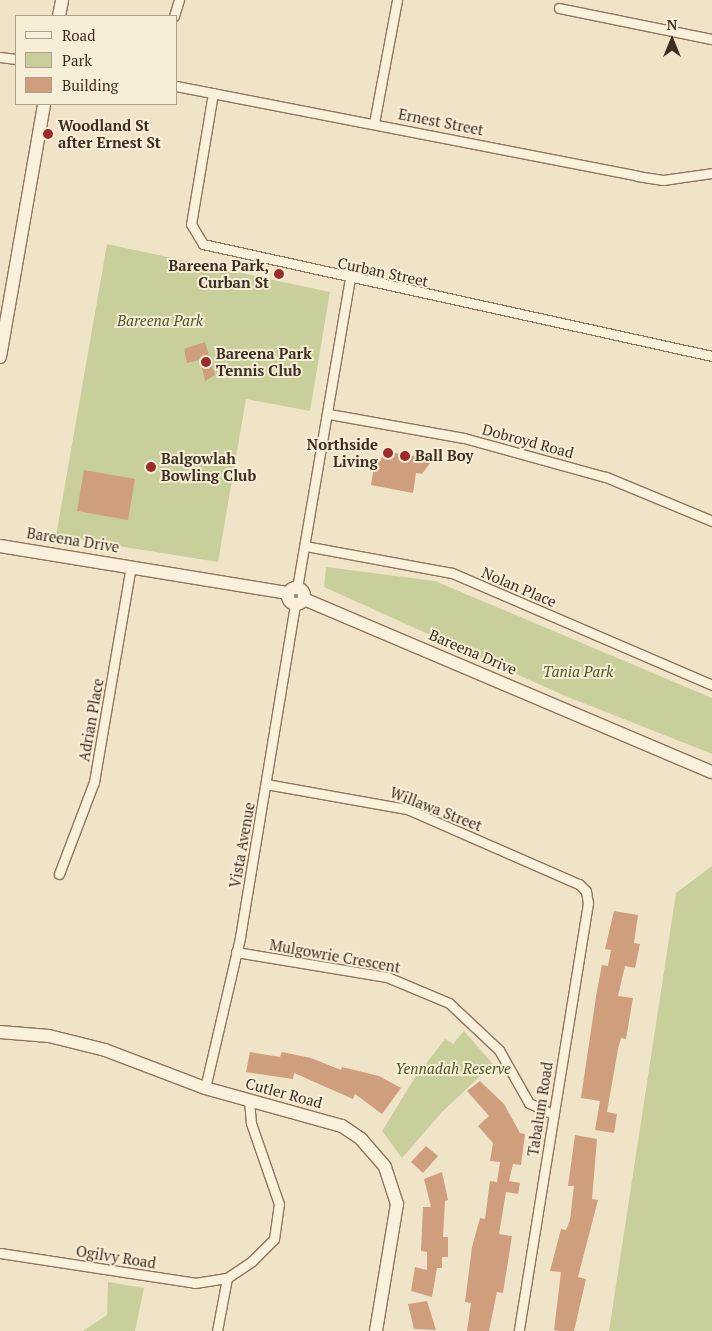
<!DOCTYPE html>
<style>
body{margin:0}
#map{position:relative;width:712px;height:1331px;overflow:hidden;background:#f0e4c8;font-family:"PT Serif",serif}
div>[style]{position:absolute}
.green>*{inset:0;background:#c9cf9b}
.building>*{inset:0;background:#cf9f7d}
.roads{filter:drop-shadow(1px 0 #8d765c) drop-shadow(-1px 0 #8d765c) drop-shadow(0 1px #8d765c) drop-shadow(0 -1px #8d765c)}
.street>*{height:9px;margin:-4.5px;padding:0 4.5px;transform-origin:4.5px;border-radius:4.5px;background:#faf1dc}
.secondary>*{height:12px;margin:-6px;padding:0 6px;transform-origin:6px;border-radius:6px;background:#faf1dc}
.secondary>.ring{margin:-6px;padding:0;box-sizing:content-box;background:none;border:12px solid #faf1dc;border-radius:50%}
.dots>*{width:14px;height:14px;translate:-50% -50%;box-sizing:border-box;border:2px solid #f7eed8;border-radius:50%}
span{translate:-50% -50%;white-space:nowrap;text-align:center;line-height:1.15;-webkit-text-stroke:4px #f7eed8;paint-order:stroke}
.street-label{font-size:15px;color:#3d2e20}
.poi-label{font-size:15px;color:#3d2e20;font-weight:700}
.left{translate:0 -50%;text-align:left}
.right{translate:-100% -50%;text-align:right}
.park-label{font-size:15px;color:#4d5a26;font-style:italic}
.legend{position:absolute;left:15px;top:15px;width:162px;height:90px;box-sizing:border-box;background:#f7eed8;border:1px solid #ada18e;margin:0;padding:6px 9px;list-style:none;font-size:15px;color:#3d2e20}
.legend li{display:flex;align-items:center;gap:10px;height:25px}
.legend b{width:25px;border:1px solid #ada18e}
.north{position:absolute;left:647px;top:15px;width:50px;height:50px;-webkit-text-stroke:4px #f7eed8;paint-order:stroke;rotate:0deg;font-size:14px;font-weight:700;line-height:20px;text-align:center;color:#3d2e20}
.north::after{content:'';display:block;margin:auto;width:18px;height:22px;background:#3d2e20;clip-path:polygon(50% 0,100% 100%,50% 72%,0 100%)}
</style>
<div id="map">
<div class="green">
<i style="clip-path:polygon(107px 244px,330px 292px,310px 411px,246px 399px,218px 562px,56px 536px)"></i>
<i style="clip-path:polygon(326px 567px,435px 581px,712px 698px,712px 754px,563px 695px,324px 587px)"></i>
<i style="clip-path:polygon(712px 866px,712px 1331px,609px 1331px,676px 893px)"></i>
<i style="clip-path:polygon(464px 1031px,493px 1064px,443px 1111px,402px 1158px,382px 1131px,414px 1079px,445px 1039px,453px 1044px)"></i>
<i style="clip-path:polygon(108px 1282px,144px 1288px,135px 1331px,83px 1331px,107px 1315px)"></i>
</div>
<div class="building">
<i style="clip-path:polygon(205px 342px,215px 375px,205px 381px,200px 360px,187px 363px,184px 349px)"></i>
<i style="clip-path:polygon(383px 451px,433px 459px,422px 474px,416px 473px,413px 493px,371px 485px,375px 460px,381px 461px)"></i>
<i style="clip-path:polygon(84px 470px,135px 479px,128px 520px,77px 511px)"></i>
<i style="clip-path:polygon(614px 911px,638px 915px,634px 943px,640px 944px,635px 968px,625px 966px,618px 996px,633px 998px,626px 1039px,621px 1038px,618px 1049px,607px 1112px,617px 1114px,614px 1133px,595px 1130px,600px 1101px,581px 1098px,597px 990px,602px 965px,608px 966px,611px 950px,605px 949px)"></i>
<i style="clip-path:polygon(250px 1052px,280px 1057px,282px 1052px,311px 1058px,341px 1070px,342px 1067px,379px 1076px,401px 1088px,382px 1114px,355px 1094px,353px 1099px,294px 1073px,293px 1079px,246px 1072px)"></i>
<i style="clip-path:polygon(480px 1081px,504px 1104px,520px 1133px,525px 1134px,521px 1165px,513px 1164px,509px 1181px,520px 1183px,518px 1194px,506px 1192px,499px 1234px,512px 1236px,503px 1293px,497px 1292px,489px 1331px,467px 1331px,471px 1303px,465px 1302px,472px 1247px,480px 1218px,485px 1219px,490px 1181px,497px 1182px,500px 1162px,490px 1161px,493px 1143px,478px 1126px,489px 1116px,467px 1091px)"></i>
<i style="clip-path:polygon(575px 1135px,597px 1139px,592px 1199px,598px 1200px,578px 1277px,586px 1279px,574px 1331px,560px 1331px,554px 1330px,561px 1272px,550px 1271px,561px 1229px,566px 1230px,570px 1220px,574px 1186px,568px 1186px)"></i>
<i style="clip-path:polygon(426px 1146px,438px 1156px,423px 1173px,411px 1162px)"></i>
<i style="clip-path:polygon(442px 1172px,448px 1200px,445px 1201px,443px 1237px,448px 1237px,448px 1257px,442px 1257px,442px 1268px,437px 1268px,432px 1297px,411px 1291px,415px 1267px,427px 1270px,427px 1252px,421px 1251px,423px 1207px,431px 1207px,424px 1179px)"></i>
<i style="clip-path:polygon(427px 1301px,436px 1330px,414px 1329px,408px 1304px)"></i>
</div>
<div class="roads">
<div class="street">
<i style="left:559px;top:8px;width:156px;rotate:11.5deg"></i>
<i style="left:174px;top:16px;width:17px;rotate:-73deg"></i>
<i style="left:0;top:57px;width:16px;rotate:7deg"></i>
<i style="left:176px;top:86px;width:470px;rotate:11deg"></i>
<i style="left:637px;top:176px;width:26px;rotate:9deg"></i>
<i style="left:663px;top:180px;width:49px;rotate:-8.1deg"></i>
<i style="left:213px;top:93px;width:133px;rotate:99.5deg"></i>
<i style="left:191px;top:224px;width:23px;rotate:59deg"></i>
<i style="left:203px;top:244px;width:521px;rotate:12.41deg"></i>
<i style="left:374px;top:123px;width:125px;rotate:-79.4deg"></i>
<i style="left:329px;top:414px;width:137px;rotate:10.1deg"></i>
<i style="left:464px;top:438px;width:147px;rotate:15.4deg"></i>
<i style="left:606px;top:477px;width:115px;rotate:22.5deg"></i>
<i style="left:305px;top:546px;width:149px;rotate:10.4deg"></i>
<i style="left:452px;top:573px;width:283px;rotate:23.3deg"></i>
<i style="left:297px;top:588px;width:314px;rotate:-80.3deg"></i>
<i style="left:266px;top:784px;width:143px;rotate:10.1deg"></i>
<i style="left:407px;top:809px;width:188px;rotate:23.6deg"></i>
<i style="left:579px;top:884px;width:10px;rotate:45deg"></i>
<i style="left:586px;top:891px;width:12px;rotate:81deg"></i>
<i style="left:588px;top:903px;width:434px;rotate:99.2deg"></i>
<i style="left:59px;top:874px;width:98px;rotate:-69.2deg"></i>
<i style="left:94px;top:782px;width:219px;rotate:-80.3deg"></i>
<i style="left:236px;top:952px;width:153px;rotate:9.4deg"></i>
<i style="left:387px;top:977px;width:67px;rotate:22.8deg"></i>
<i style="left:449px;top:1003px;width:69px;rotate:43.2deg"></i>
<i style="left:499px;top:1050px;width:61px;rotate:60.5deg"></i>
<i style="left:529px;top:1103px;width:26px;rotate:25deg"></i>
<i style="left:205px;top:1088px;width:155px;rotate:-76.9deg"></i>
<i style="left:240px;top:937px;width:337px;rotate:-80.6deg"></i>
<i style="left:0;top:1253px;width:197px;rotate:8.7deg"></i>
<i style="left:195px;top:1283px;width:32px;rotate:-9deg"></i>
<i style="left:217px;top:1331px;width:54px;rotate:-79.3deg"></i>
<i style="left:227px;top:1278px;width:30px;rotate:-34deg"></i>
<i style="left:252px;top:1261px;width:31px;rotate:-45deg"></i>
<i style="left:274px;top:1239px;width:35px;rotate:-82deg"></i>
<i style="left:279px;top:1204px;width:86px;rotate:-109.1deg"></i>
<i style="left:251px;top:1123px;width:22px;rotate:-95deg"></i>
</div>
<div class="secondary">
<i style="left:59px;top:16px;width:16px;rotate:-79deg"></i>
<i style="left:0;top:357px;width:257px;rotate:-80.1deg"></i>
<i style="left:0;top:546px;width:292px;rotate:9.3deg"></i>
<i class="ring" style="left:288px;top:588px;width:4px;height:4px"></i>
<i style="left:304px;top:599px;width:443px;rotate:23deg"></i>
<i style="left:0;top:1032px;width:49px;rotate:4.7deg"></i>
<i style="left:49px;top:1036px;width:58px;rotate:14deg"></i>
<i style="left:105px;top:1050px;width:107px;rotate:20.8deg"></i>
<i style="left:205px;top:1088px;width:142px;rotate:15.5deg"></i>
<i style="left:342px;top:1126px;width:23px;rotate:34deg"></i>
<i style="left:361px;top:1139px;width:37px;rotate:49deg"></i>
<i style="left:385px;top:1167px;width:39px;rotate:72deg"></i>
<i style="left:397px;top:1204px;width:129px;rotate:99.4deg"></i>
</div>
</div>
<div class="dots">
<i style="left:48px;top:134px;background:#9e2a2b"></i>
<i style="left:279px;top:274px;background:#9e2a2b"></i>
<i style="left:206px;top:362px;background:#9e2a2b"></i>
<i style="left:388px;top:453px;background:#9e2a2b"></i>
<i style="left:405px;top:456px;background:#9e2a2b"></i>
<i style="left:151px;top:467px;background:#9e2a2b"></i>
</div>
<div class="street-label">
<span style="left:441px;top:122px;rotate:11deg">Ernest Street</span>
<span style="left:383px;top:272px;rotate:12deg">Curban Street</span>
<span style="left:528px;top:441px;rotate:15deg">Dobroyd Road</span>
<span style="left:73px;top:540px;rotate:9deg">Bareena Drive</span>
<span style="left:519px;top:587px;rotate:23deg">Nolan Place</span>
<span style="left:473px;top:652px;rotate:23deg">Bareena Drive</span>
<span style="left:91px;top:720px;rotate:-80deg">Adrian Place</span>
<span style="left:436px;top:809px;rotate:21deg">Willawa Street</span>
<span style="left:242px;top:845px;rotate:-80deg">Vista Avenue</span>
<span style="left:335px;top:956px;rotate:10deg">Mulgowrie Crescent</span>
<span style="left:284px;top:1093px;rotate:15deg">Cutler Road</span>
<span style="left:540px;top:1109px;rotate:-81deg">Tabalum Road</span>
<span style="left:116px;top:1257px;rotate:9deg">Ogilvy Road</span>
</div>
<div class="poi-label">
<span class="left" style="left:58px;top:134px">Woodland St<br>after Ernest St</span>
<span class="right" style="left:269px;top:274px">Bareena Park,<br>Curban St</span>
<span class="left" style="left:216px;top:362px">Bareena Park<br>Tennis Club</span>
<span class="right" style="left:378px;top:453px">Northside<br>Living</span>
<span class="left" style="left:415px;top:456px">Ball Boy</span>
<span class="left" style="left:161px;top:467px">Balgowlah<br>Bowling Club</span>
</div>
<div class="park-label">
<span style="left:160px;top:321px">Bareena Park</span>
<span style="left:578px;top:672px">Tania Park</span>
<span style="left:453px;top:1069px">Yennadah Reserve</span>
</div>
<ul class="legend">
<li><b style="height:6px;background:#faf1dc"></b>Road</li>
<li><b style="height:14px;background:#c9cf9b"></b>Park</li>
<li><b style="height:14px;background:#cf9f7d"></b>Building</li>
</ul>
<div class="north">N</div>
</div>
